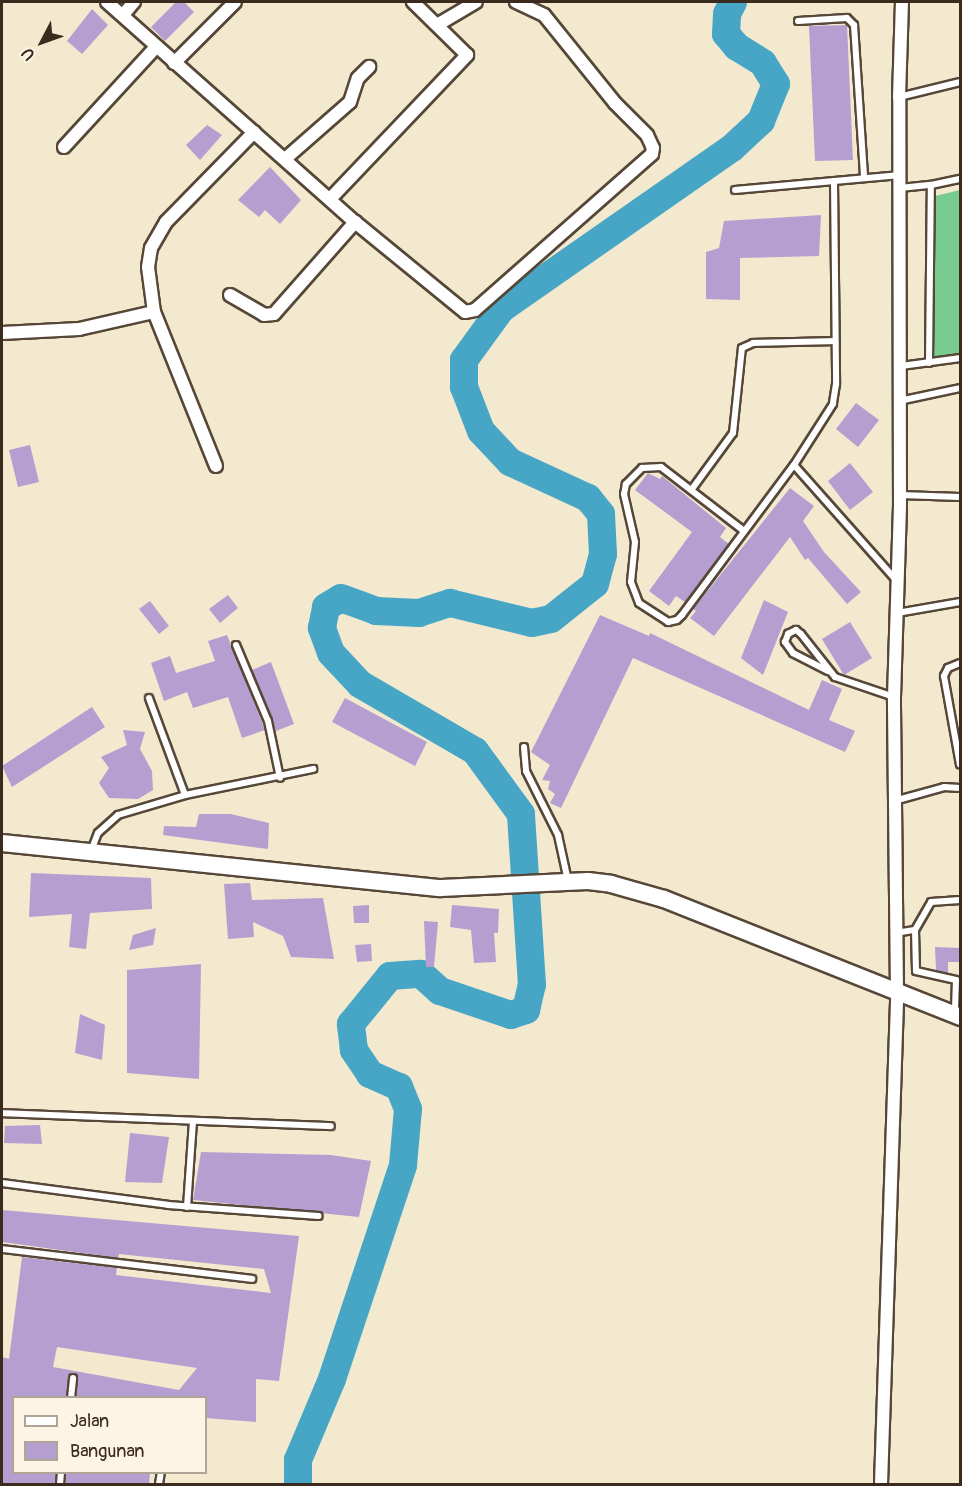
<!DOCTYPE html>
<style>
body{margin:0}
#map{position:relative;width:962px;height:1486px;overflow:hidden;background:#f2e9ce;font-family:Pangolin,sans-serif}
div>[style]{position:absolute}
.green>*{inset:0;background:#78cc8f}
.river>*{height:28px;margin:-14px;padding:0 14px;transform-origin:14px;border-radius:14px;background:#47a6c6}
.building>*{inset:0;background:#b59fd0}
.roads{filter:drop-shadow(2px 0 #564738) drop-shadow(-2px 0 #564738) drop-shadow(0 2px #564738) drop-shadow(0 -2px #564738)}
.service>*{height:6px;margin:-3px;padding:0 3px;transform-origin:3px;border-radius:3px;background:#fff}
.minor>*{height:12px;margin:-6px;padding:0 6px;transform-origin:6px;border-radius:6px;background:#fff}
.tertiary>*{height:16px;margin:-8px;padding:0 8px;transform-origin:8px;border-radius:8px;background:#fff}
span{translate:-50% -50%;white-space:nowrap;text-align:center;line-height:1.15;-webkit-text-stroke:4.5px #fcf5e5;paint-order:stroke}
.frame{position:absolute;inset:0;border:3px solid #3b2a1e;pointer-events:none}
.legend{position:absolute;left:12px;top:1396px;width:195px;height:78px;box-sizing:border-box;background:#fcf5e5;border:2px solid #afa495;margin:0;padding:8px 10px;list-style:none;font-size:18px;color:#3b2a1e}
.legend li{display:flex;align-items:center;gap:12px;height:30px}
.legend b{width:30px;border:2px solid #afa495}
.north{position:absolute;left:12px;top:12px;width:60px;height:60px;-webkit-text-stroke:4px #fcf5e5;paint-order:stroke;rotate:229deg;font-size:16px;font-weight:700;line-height:24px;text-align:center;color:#3b2a1e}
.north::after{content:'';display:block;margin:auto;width:21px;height:27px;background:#3b2a1e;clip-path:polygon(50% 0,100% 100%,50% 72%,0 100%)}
</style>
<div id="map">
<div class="green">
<i style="clip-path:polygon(960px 190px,960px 354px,933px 361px,935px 196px)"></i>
</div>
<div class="river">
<i style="left:298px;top:1484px;width:24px;rotate:-90deg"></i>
<i style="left:298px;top:1460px;width:88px;rotate:-67.2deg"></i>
<i style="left:332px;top:1379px;width:225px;rotate:-71.6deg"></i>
<i style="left:403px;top:1165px;width:56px;rotate:-84.9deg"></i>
<i style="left:408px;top:1109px;width:24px;rotate:-112deg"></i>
<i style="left:399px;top:1087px;width:32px;rotate:-156deg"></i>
<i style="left:370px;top:1074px;width:29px;rotate:-124deg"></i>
<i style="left:354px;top:1050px;width:26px;rotate:-97deg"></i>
<i style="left:351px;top:1024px;width:62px;rotate:-50.9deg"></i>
<i style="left:390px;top:976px;width:31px;rotate:-4deg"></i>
<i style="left:421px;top:974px;width:25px;rotate:42deg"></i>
<i style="left:440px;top:991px;width:75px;rotate:18.7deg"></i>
<i style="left:511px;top:1015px;width:16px;rotate:-18deg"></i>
<i style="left:526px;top:1010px;width:26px;rotate:-77deg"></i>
<i style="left:532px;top:985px;width:171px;rotate:-93.7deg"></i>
<i style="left:521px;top:814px;width:78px;rotate:-126.1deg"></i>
<i style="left:475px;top:751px;width:133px;rotate:-149.8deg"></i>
<i style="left:360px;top:684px;width:42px;rotate:-133.1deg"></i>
<i style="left:331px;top:653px;width:27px;rotate:-110deg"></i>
<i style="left:322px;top:628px;width:21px;rotate:-79deg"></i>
<i style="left:326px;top:607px;width:17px;rotate:-31deg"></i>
<i style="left:341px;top:598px;width:37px;rotate:20deg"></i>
<i style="left:376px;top:611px;width:43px;rotate:2.7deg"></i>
<i style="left:419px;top:613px;width:33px;rotate:-18deg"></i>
<i style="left:450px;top:603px;width:84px;rotate:13.7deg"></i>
<i style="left:532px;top:623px;width:19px;rotate:-12deg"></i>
<i style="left:551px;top:619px;width:56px;rotate:-38.5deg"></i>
<i style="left:595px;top:584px;width:31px;rotate:-75deg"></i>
<i style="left:603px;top:554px;width:40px;rotate:-92.9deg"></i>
<i style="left:601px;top:514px;width:21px;rotate:-129deg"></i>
<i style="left:588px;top:498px;width:86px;rotate:-155.2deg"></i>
<i style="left:510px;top:462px;width:42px;rotate:-133.1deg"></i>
<i style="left:481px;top:431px;width:47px;rotate:-111.1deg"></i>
<i style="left:464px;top:387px;width:27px;rotate:-90deg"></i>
<i style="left:464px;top:360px;width:63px;rotate:-54deg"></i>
<i style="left:501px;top:309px;width:282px;rotate:-34.9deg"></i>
<i style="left:732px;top:148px;width:40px;rotate:-43deg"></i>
<i style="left:761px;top:121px;width:40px;rotate:-68deg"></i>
<i style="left:776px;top:84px;width:25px;rotate:-122deg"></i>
<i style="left:763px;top:63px;width:31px;rotate:-148deg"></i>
<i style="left:737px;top:47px;width:17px;rotate:-130deg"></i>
<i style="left:726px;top:34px;width:20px;rotate:-87deg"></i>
<i style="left:727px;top:14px;width:13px;rotate:-63deg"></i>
</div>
<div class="building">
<i style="clip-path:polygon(176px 2px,184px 2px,194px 12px,165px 41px,151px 27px)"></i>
<i style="clip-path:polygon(92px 9px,108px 25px,82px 54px,67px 41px)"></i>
<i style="clip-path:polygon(847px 25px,853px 160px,815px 161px,809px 26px)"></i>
<i style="clip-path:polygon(207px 125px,222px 135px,200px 160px,186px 145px)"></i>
<i style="clip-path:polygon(270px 167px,301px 200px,280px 224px,265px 210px,259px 217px,238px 200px)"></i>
<i style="clip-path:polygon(821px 215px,819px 256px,740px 258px,740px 300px,706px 299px,706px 252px,719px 248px,724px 221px)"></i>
<i style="clip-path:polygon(856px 403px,879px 420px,858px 447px,836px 429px)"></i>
<i style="clip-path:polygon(30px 445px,39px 482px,18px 487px,9px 450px)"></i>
<i style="clip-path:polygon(850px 463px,873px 492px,850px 510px,828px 481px)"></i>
<i style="clip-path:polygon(648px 473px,660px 479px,662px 476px,726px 528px,720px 537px,729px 544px,685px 602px,676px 596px,669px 606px,649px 591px,692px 532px,635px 490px)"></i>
<i style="clip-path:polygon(790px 488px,814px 506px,803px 521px,824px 552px,861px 592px,847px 604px,808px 558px,805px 560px,790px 537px,714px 636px,690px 618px,696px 611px,693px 609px)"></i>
<i style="clip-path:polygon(228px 595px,238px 608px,220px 623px,209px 609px)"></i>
<i style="clip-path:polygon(764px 600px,788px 612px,763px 675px,741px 658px)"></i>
<i style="clip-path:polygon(150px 601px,169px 626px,159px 634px,139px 609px)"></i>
<i style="clip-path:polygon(600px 615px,649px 636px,650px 633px,809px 710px,822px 680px,842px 689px,829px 720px,855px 731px,845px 752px,633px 658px,561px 808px,550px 803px,555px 794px,548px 789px,550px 781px,542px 780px,550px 765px,531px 752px)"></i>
<i style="clip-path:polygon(850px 622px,872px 658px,844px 675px,822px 639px)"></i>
<i style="clip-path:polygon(227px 635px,265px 730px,242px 738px,228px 697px,193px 708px,187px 692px,164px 701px,151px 663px,170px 656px,176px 673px,215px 661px,208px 641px)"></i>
<i style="clip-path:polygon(271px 662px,294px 724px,276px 731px,252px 670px)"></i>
<i style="clip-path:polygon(345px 698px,427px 742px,415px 766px,332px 722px)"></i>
<i style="clip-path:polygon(92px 707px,105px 727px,12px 787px,2px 766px)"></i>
<i style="clip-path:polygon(123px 730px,145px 732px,140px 749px,152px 771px,153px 790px,138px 799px,109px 798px,99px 783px,109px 768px,101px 757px,127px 745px)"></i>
<i style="clip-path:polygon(199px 814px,231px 814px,269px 823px,268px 849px,163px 835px,164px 826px,196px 827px)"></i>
<i style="clip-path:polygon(31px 873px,151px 878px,152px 909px,90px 913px,86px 949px,69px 947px,72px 914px,29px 917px)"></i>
<i style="clip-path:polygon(250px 883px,252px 900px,323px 898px,334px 959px,291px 957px,283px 936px,253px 922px,254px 937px,228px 939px,224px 884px)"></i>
<i style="clip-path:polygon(369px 905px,369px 923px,354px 923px,353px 906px)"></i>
<i style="clip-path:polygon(452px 905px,499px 909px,498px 933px,494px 933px,496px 962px,474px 963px,471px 930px,450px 927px)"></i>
<i style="clip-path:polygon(424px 921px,438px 922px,434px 967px,426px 967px)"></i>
<i style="clip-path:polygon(156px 928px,153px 945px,129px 950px,133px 935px)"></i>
<i style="clip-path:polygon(371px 944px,372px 961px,357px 962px,355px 945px)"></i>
<i style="clip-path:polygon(935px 947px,960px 948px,960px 962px,948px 962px,948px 973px,936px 970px)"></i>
<i style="clip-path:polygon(201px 964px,199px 1079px,127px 1073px,127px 970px)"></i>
<i style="clip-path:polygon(80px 1014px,105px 1025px,102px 1060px,75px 1053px)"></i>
<i style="clip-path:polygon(40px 1125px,42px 1144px,4px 1143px,5px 1126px)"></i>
<i style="clip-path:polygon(130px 1133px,169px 1137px,162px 1183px,125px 1182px)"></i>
<i style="clip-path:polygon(201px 1152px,331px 1155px,371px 1161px,359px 1217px,193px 1200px)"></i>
<i style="clip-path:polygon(evenodd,2px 1210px,299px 1236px,279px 1381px,256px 1379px,256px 1422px,206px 1418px,206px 1398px,76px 1398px,78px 1376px,71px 1373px,66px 1398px,14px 1398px,14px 1473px,56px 1473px,55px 1485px,2px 1485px,2px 1357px,9px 1359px,22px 1257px,117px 1268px,116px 1275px,271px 1293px,264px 1269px,119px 1254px,118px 1258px,2px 1242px,2px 1210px,57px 1347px,197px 1368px,179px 1390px,53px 1367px,57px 1347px)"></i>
<i style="clip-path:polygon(66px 1473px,150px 1473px,149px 1485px,65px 1485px)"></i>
</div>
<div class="roads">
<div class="service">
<i style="left:798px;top:21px;width:49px;rotate:-3.5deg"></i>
<i style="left:847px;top:18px;width:10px;rotate:45deg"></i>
<i style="left:854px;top:25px;width:151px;rotate:86.2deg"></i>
<i style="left:899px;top:97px;width:63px;rotate:-13.8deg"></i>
<i style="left:834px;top:181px;width:203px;rotate:89.4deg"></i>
<i style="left:836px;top:384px;width:20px;rotate:99deg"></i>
<i style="left:833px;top:404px;width:72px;rotate:122.6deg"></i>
<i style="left:794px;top:465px;width:154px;rotate:48.4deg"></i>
<i style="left:900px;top:188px;width:31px;rotate:-6deg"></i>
<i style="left:735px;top:190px;width:166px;rotate:-5.2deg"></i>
<i style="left:929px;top:363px;width:178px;rotate:-89.4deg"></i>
<i style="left:931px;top:185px;width:30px;rotate:-12deg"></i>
<i style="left:901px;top:366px;width:60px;rotate:-7.7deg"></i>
<i style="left:899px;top:401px;width:62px;rotate:-12deg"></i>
<i style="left:692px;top:489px;width:69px;rotate:-53.8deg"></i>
<i style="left:733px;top:433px;width:85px;rotate:-84deg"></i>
<i style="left:742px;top:348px;width:12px;rotate:-24deg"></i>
<i style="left:753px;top:343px;width:82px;rotate:-1.4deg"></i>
<i style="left:900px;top:495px;width:60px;rotate:1.9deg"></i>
<i style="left:744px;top:531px;width:105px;rotate:-142.4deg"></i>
<i style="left:661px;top:467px;width:19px;rotate:177deg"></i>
<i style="left:642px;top:468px;width:23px;rotate:135deg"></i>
<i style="left:626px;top:484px;width:10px;rotate:101deg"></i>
<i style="left:624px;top:494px;width:49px;rotate:77.1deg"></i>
<i style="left:635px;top:542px;width:40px;rotate:95.7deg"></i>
<i style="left:631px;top:582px;width:22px;rotate:69deg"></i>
<i style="left:639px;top:603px;width:35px;rotate:33deg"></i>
<i style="left:668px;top:622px;width:9px;rotate:-13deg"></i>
<i style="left:677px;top:620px;width:7px;rotate:-45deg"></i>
<i style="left:682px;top:615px;width:187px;rotate:-53.3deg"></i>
<i style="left:897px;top:613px;width:64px;rotate:-9.9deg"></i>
<i style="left:236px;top:645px;width:82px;rotate:67.2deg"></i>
<i style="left:268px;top:721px;width:58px;rotate:78.1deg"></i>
<i style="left:960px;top:663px;width:13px;rotate:157deg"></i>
<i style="left:948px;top:668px;width:9px;rotate:117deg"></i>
<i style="left:944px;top:676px;width:90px;rotate:79.8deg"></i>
<i style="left:828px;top:671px;width:39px;rotate:-153deg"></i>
<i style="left:793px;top:653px;width:14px;rotate:-126deg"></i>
<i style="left:785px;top:642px;width:9px;rotate:-69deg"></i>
<i style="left:788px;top:634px;width:9px;rotate:-27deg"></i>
<i style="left:796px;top:630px;width:6px;rotate:39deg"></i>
<i style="left:801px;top:634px;width:55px;rotate:51.7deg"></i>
<i style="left:835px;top:677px;width:62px;rotate:18.7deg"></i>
<i style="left:149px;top:698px;width:103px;rotate:69.6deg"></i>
<i style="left:524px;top:747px;width:24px;rotate:85deg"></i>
<i style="left:526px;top:771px;width:72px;rotate:63.4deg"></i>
<i style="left:558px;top:835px;width:47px;rotate:77.7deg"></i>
<i style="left:894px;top:801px;width:52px;rotate:-15.6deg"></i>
<i style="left:944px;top:787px;width:16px;rotate:4deg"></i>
<i style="left:91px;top:851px;width:19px;rotate:-69deg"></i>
<i style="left:98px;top:833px;width:27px;rotate:-42deg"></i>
<i style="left:118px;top:815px;width:70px;rotate:-16.6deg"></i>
<i style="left:185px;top:795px;width:131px;rotate:-11.5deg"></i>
<i style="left:915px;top:930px;width:41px;rotate:88.6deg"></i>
<i style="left:916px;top:971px;width:41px;rotate:12.7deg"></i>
<i style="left:956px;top:980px;width:32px;rotate:92deg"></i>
<i style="left:895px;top:933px;width:20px;rotate:-9deg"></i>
<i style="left:915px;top:930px;width:32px;rotate:-60deg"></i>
<i style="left:931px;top:902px;width:29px;rotate:-4deg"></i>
<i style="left:2px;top:1113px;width:329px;rotate:2.3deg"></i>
<i style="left:2px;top:1183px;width:167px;rotate:7.5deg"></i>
<i style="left:168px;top:1205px;width:151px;rotate:4.2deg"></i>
<i style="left:187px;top:1207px;width:85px;rotate:-86deg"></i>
<i style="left:2px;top:1249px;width:252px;rotate:6.8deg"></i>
<i style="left:71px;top:1398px;width:20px;rotate:-84deg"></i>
<i style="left:60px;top:1484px;width:12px;rotate:-85deg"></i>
<i style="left:159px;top:1484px;width:12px;rotate:-81deg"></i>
</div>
<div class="minor">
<i style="left:107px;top:2px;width:332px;rotate:41.6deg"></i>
<i style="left:355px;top:222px;width:142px;rotate:39.3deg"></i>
<i style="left:465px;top:312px;width:10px;rotate:-11deg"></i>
<i style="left:475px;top:310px;width:236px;rotate:-41.4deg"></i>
<i style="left:652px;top:154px;width:6px;rotate:-81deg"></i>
<i style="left:653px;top:148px;width:14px;rotate:-115deg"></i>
<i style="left:647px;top:135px;width:45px;rotate:-135deg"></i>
<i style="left:615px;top:103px;width:113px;rotate:-128.9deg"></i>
<i style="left:544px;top:15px;width:31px;rotate:-155deg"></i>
<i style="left:123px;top:15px;width:17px;rotate:-50deg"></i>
<i style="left:437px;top:25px;width:45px;rotate:-30.5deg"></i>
<i style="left:174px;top:63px;width:86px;rotate:-45deg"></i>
<i style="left:64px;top:147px;width:136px;rotate:-47.4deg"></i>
<i style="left:285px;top:159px;width:86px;rotate:-41.2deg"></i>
<i style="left:350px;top:102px;width:25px;rotate:-72deg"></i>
<i style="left:358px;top:78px;width:16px;rotate:-45deg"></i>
<i style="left:330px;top:199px;width:199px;rotate:-46.4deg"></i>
<i style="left:467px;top:55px;width:76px;rotate:-135.5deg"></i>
<i style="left:230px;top:295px;width:39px;rotate:30deg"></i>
<i style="left:264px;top:315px;width:10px;rotate:-6deg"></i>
<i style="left:274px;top:314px;width:123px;rotate:-48.6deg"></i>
<i style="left:2px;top:333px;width:77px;rotate:-3deg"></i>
<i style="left:79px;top:329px;width:77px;rotate:-12.8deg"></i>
<i style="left:216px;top:466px;width:166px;rotate:-111.9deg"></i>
<i style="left:154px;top:312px;width:45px;rotate:-97.6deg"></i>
<i style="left:148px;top:267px;width:19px;rotate:-81deg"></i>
<i style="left:151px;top:248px;width:30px;rotate:-60deg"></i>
<i style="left:166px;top:222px;width:126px;rotate:-45.6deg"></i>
<i style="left:881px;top:1484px;width:491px;rotate:-88.1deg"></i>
<i style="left:897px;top:993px;width:296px;rotate:-90.6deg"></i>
<i style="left:894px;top:697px;width:192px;rotate:-88.2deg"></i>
<i style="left:900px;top:505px;width:408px;rotate:-90.1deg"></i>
<i style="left:899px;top:97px;width:95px;rotate:-88.2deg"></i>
</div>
<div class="tertiary">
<i style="left:2px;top:843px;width:441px;rotate:5.9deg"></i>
<i style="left:441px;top:888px;width:147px;rotate:-2.7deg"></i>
<i style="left:588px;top:881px;width:23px;rotate:7deg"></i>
<i style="left:611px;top:884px;width:55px;rotate:15.8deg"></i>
<i style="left:664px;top:899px;width:319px;rotate:21.7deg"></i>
</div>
</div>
<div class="frame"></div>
<ul class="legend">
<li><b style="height:8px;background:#fff"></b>Jalan</li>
<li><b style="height:16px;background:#b59fd0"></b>Bangunan</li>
</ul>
<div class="north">U</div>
</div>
